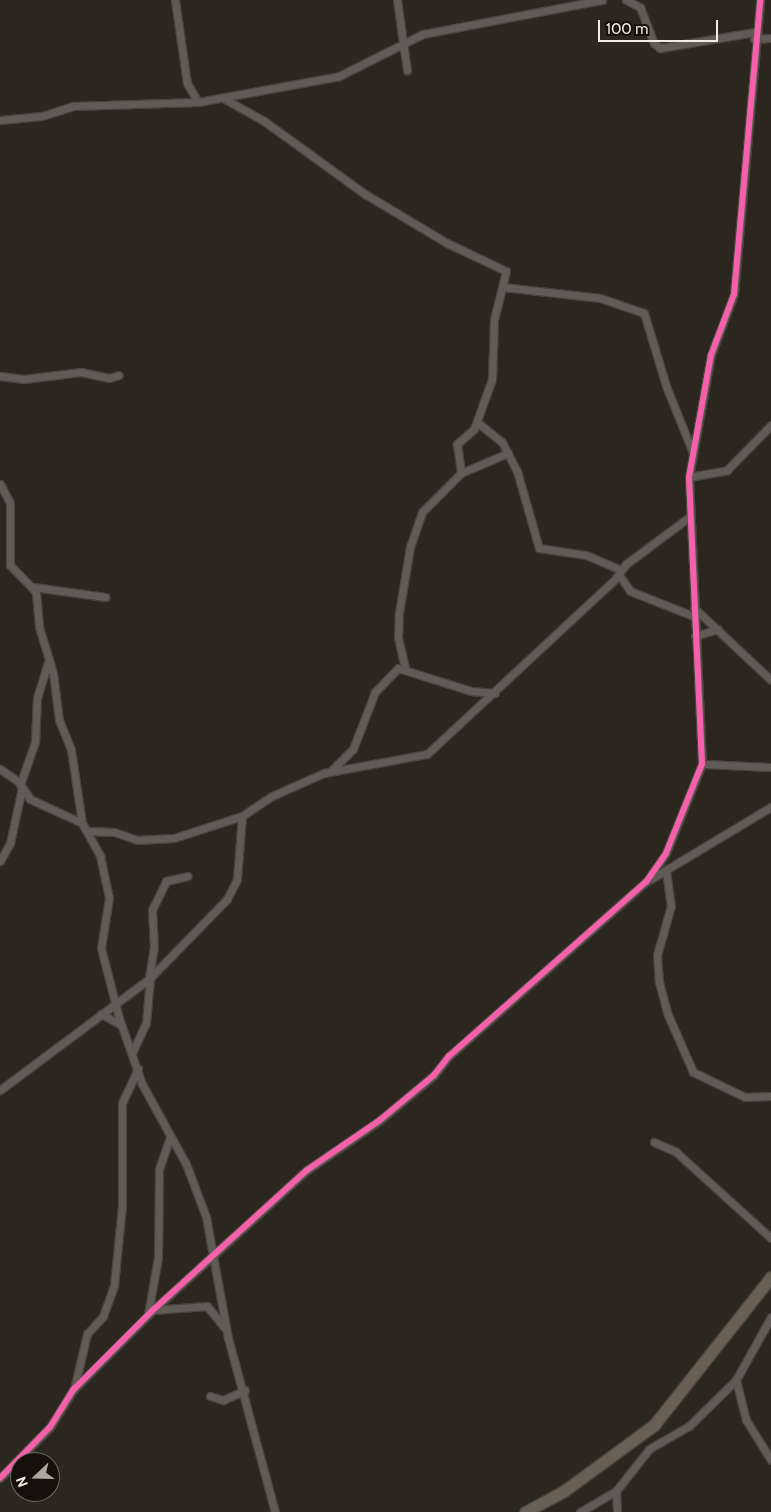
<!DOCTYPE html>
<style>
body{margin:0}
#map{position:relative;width:771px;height:1512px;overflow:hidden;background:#2b261e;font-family:Cabin,sans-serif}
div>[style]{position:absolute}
.roads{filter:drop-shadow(1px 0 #48433c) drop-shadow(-1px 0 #48433c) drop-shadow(0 1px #48433c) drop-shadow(0 -1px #48433c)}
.minor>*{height:7px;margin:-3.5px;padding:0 3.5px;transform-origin:3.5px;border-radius:3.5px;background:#605c55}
.trunk>*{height:11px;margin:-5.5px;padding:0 5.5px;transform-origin:5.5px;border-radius:5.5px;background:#6a5f53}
.cycleway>*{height:6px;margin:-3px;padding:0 3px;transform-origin:3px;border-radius:3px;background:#f560ab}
span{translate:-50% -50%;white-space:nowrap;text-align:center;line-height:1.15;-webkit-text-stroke:4.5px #15110a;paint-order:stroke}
.north{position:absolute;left:10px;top:1452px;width:50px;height:50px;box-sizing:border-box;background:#15110a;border:1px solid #6d6960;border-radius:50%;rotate:249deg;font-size:14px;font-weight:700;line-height:20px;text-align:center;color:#f2ece2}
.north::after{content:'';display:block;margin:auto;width:18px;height:22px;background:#aca79d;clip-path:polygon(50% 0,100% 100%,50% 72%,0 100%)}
.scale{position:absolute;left:598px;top:20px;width:120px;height:22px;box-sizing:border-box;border:2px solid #f2ece2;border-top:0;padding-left:6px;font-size:15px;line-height:18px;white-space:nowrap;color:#f2ece2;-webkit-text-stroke:4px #15110a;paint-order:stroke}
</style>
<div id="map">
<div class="roads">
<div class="minor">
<i style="left:175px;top:0;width:84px;rotate:81.8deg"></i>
<i style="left:187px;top:83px;width:22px;rotate:60deg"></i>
<i style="left:397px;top:0;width:71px;rotate:81.9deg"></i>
<i style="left:626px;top:0;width:16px;rotate:27deg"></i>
<i style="left:640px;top:7px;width:39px;rotate:69deg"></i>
<i style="left:654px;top:43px;width:8px;rotate:40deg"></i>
<i style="left:660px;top:48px;width:96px;rotate:-9.6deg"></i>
<i style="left:754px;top:39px;width:17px;rotate:-3deg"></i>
<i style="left:223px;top:98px;width:47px;rotate:29.3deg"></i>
<i style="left:264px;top:121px;width:125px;rotate:35.9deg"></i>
<i style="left:365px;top:194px;width:96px;rotate:30.9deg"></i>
<i style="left:447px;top:243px;width:65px;rotate:25.4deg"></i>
<i style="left:506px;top:271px;width:50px;rotate:103.8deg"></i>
<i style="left:494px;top:320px;width:59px;rotate:91.9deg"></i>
<i style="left:492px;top:379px;width:53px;rotate:109.8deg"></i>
<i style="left:474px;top:429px;width:23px;rotate:139deg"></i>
<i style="left:457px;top:444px;width:29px;rotate:82deg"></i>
<i style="left:0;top:120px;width:42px;rotate:-5.4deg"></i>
<i style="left:42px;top:116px;width:33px;rotate:-18deg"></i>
<i style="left:73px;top:106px;width:125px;rotate:-1.8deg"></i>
<i style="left:198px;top:102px;width:143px;rotate:-10.4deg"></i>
<i style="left:339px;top:76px;width:94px;rotate:-26.6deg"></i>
<i style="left:423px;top:34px;width:182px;rotate:-10.8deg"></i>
<i style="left:503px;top:287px;width:98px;rotate:6.5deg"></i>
<i style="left:600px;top:298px;width:46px;rotate:18.8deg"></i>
<i style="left:644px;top:313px;width:76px;rotate:73.2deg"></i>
<i style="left:666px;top:386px;width:72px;rotate:68.1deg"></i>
<i style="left:0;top:376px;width:24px;rotate:7deg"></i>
<i style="left:24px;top:379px;width:57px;rotate:-7deg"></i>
<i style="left:81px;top:372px;width:29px;rotate:12deg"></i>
<i style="left:109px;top:378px;width:10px;rotate:-17deg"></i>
<i style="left:477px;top:422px;width:32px;rotate:39deg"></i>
<i style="left:502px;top:442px;width:33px;rotate:63deg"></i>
<i style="left:517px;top:471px;width:80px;rotate:74.1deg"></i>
<i style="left:539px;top:548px;width:48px;rotate:8.5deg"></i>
<i style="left:586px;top:555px;width:38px;rotate:23deg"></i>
<i style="left:689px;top:477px;width:39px;rotate:-10deg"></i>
<i style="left:727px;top:470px;width:63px;rotate:-45.6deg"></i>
<i style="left:0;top:484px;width:21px;rotate:62deg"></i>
<i style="left:10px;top:503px;width:62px;rotate:90deg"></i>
<i style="left:10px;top:565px;width:37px;rotate:46deg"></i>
<i style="left:36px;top:592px;width:35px;rotate:85deg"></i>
<i style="left:39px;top:627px;width:48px;rotate:73.1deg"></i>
<i style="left:53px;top:673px;width:47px;rotate:82.7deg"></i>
<i style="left:59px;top:720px;width:32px;rotate:68deg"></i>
<i style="left:71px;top:750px;width:74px;rotate:81.4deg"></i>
<i style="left:82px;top:823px;width:38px;rotate:61deg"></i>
<i style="left:100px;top:856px;width:43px;rotate:77.9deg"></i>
<i style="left:109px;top:898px;width:51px;rotate:99.1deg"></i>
<i style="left:101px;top:948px;width:72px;rotate:75.6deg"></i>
<i style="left:119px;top:1018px;width:70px;rotate:70.8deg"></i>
<i style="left:142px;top:1084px;width:91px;rotate:61.2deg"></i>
<i style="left:186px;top:1164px;width:57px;rotate:69.3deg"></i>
<i style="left:206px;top:1217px;width:123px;rotate:79.7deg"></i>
<i style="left:228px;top:1338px;width:180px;rotate:74.9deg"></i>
<i style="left:619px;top:575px;width:19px;rotate:55deg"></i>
<i style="left:630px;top:591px;width:68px;rotate:21.6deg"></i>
<i style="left:34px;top:587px;width:72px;rotate:8deg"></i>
<i style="left:694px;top:608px;width:105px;rotate:43.1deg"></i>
<i style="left:695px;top:636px;width:24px;rotate:-17deg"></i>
<i style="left:405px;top:668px;width:31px;rotate:-103deg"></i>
<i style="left:398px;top:638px;width:25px;rotate:-88deg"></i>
<i style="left:399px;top:613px;width:67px;rotate:-80.5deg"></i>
<i style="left:410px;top:547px;width:37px;rotate:-71deg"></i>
<i style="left:422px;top:512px;width:55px;rotate:-45deg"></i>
<i style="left:461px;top:473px;width:51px;rotate:-23.1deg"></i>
<i style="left:702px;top:764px;width:69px;rotate:2.5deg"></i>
<i style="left:0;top:769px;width:22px;rotate:34deg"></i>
<i style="left:18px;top:781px;width:22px;rotate:56deg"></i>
<i style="left:30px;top:799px;width:57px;rotate:24.8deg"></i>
<i style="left:331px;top:771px;width:31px;rotate:-45deg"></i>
<i style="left:353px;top:749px;width:61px;rotate:-68.9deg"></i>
<i style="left:375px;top:692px;width:33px;rotate:-46deg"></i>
<i style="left:398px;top:668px;width:77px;rotate:17.5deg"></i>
<i style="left:471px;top:691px;width:24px;rotate:5deg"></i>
<i style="left:20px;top:785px;width:46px;rotate:-70.8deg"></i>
<i style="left:35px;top:742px;width:44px;rotate:-87.4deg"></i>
<i style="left:37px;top:698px;width:41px;rotate:-72.9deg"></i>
<i style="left:88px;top:831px;width:26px;rotate:2deg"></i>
<i style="left:114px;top:832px;width:24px;rotate:19deg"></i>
<i style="left:137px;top:840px;width:37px;rotate:-3deg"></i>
<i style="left:174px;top:838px;width:71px;rotate:-17.9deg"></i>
<i style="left:0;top:861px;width:21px;rotate:-61deg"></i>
<i style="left:10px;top:843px;width:56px;rotate:-77.7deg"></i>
<i style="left:666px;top:871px;width:35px;rotate:82deg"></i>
<i style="left:671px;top:906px;width:51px;rotate:105.9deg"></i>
<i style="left:657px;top:955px;width:27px;rotate:86deg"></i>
<i style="left:659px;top:982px;width:34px;rotate:75deg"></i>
<i style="left:668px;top:1015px;width:62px;rotate:66.3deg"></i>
<i style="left:693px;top:1072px;width:58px;rotate:25.7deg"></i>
<i style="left:745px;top:1097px;width:26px;rotate:-2deg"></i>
<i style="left:651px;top:879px;width:140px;rotate:-31deg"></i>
<i style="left:149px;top:978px;width:30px;rotate:-81deg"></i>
<i style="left:154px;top:948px;width:38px;rotate:-93deg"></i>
<i style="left:152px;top:910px;width:32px;rotate:-64deg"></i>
<i style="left:166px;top:881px;width:22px;rotate:-13deg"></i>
<i style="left:101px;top:1014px;width:21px;rotate:28deg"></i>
<i style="left:132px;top:1053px;width:33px;rotate:-65deg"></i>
<i style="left:146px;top:1023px;width:45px;rotate:-84.9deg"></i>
<i style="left:0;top:1090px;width:187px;rotate:-36.7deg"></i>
<i style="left:150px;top:978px;width:110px;rotate:-45.7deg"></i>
<i style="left:227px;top:899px;width:22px;rotate:-63deg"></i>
<i style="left:237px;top:879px;width:63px;rotate:-85.5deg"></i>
<i style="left:242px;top:816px;width:36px;rotate:-34deg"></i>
<i style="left:272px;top:796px;width:57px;rotate:-23.9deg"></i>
<i style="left:324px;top:773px;width:105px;rotate:-10.5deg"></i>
<i style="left:427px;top:754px;width:257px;rotate:-42.9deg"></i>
<i style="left:615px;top:579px;width:19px;rotate:-54deg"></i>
<i style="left:626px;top:564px;width:79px;rotate:-36.7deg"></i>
<i style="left:654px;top:1142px;width:24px;rotate:24deg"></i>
<i style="left:676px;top:1152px;width:128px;rotate:42.2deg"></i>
<i style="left:153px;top:1310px;width:54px;rotate:-4.2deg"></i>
<i style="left:207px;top:1306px;width:28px;rotate:51deg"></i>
<i style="left:148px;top:1314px;width:58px;rotate:-80deg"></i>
<i style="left:158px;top:1257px;width:88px;rotate:-89.3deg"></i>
<i style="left:159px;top:1169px;width:34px;rotate:-71deg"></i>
<i style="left:771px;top:1317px;width:72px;rotate:119.1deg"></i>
<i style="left:736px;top:1380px;width:41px;rotate:76deg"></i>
<i style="left:746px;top:1420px;width:47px;rotate:58deg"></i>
<i style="left:74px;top:1389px;width:57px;rotate:-76.7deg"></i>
<i style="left:87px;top:1334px;width:24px;rotate:-48deg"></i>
<i style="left:103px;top:1316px;width:33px;rotate:-70deg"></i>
<i style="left:114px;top:1285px;width:79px;rotate:-84.2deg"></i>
<i style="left:122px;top:1206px;width:103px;rotate:-90deg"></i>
<i style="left:122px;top:1103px;width:38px;rotate:-65deg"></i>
<i style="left:210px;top:1396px;width:14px;rotate:17deg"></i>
<i style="left:223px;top:1400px;width:24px;rotate:-24deg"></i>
<i style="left:0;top:1478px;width:71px;rotate:-45.6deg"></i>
<i style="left:50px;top:1427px;width:44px;rotate:-58.1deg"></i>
<i style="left:73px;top:1390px;width:113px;rotate:-45deg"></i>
<i style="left:153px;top:1310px;width:208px;rotate:-42.3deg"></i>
<i style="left:307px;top:1170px;width:88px;rotate:-34.4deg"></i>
<i style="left:380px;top:1120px;width:70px;rotate:-39.8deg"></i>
<i style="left:434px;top:1075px;width:24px;rotate:-52deg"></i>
<i style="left:449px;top:1056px;width:263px;rotate:-41.5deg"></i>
<i style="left:646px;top:882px;width:35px;rotate:-55deg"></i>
<i style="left:666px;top:853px;width:96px;rotate:-68deg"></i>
<i style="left:702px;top:764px;width:287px;rotate:-92.6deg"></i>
<i style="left:689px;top:477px;width:124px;rotate:-79.8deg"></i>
<i style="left:711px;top:355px;width:65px;rotate:-69.3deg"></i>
<i style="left:734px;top:294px;width:295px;rotate:-84.9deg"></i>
<i style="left:616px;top:1491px;width:21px;rotate:87deg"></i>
<i style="left:580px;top:1512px;width:42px;rotate:-30.3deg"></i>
<i style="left:616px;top:1491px;width:53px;rotate:-51.8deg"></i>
<i style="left:649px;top:1449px;width:46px;rotate:-29.9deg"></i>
<i style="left:689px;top:1426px;width:66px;rotate:-44.4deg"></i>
</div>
<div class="trunk">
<i style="left:525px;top:1512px;width:44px;rotate:-28.3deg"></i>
<i style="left:564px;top:1491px;width:112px;rotate:-36.3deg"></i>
<i style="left:654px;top:1425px;width:189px;rotate:-51.7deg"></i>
</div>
</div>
<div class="cycleway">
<i style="left:0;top:1478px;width:71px;rotate:-45.6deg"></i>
<i style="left:50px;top:1427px;width:44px;rotate:-58.1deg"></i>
<i style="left:73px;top:1390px;width:113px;rotate:-45deg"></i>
<i style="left:153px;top:1310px;width:208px;rotate:-42.3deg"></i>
<i style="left:307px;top:1170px;width:88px;rotate:-34.4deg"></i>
<i style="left:380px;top:1120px;width:70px;rotate:-39.8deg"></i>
<i style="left:434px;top:1075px;width:24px;rotate:-52deg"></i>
<i style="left:449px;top:1056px;width:263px;rotate:-41.5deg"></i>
<i style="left:646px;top:882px;width:35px;rotate:-55deg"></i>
<i style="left:666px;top:853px;width:96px;rotate:-68deg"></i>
<i style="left:702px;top:764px;width:287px;rotate:-92.6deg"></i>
<i style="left:689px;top:477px;width:124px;rotate:-79.8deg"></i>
<i style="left:711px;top:355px;width:65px;rotate:-69.3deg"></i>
<i style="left:734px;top:294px;width:295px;rotate:-84.9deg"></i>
</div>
<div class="north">N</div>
<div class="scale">100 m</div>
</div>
